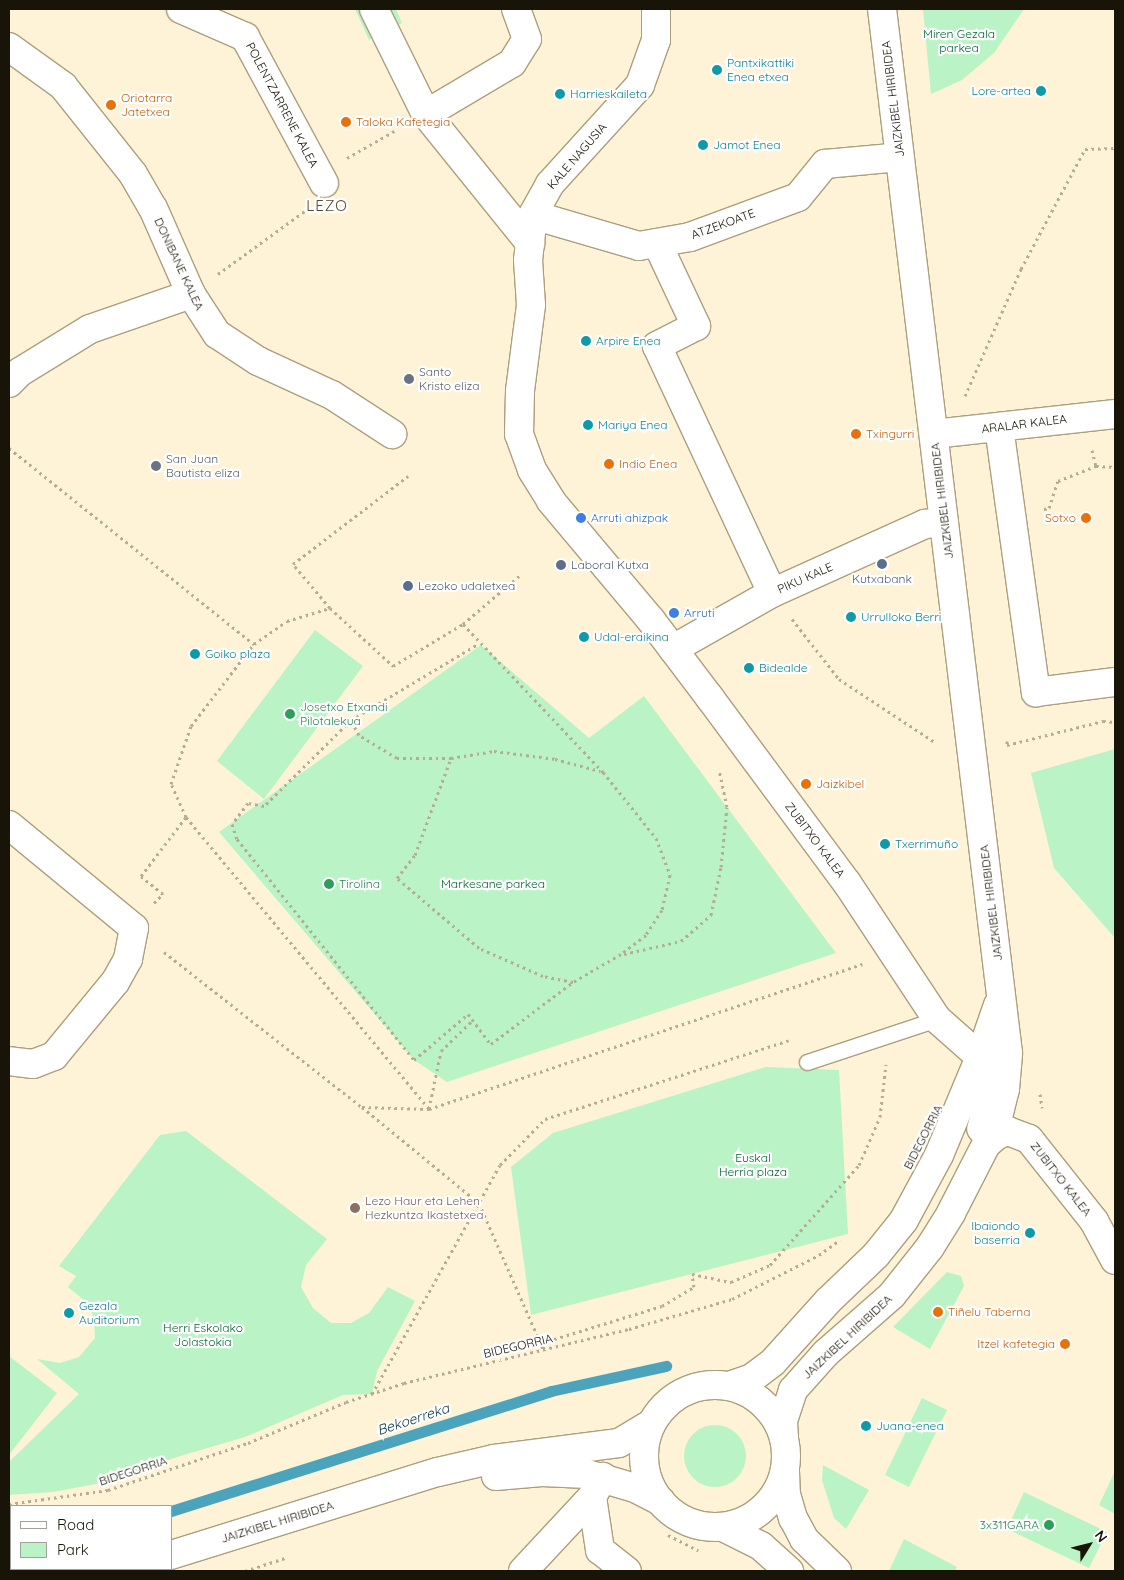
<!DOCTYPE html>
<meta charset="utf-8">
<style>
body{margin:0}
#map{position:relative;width:1124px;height:1580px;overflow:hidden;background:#fef3d7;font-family:Quicksand,sans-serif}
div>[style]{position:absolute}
.green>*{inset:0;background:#baf3c5}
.round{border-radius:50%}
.stream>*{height:11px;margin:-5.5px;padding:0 5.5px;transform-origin:5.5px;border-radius:5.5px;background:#4ca4bc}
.path>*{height:3px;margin-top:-1.5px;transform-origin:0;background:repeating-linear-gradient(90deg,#b5ac95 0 2.5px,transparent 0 6.5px)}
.roads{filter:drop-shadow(1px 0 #ac9f7e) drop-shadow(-1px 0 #ac9f7e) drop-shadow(0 1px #ac9f7e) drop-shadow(0 -1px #ac9f7e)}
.lane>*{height:15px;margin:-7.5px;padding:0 7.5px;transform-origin:7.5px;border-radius:7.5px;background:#fff}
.street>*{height:28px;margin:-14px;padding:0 14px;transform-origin:14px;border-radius:14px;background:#fff}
.secondary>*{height:28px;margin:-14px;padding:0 14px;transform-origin:14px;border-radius:14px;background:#fff}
.secondary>.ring{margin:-14px;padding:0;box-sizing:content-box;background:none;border:28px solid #fff;border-radius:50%}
.dots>*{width:14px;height:14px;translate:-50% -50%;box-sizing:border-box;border:2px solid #fff;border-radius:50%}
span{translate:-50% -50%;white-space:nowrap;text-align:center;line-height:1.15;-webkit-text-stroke:4.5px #fff;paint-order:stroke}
.park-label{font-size:12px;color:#01662d}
.culture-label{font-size:12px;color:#0d838f}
.left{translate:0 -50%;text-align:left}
.right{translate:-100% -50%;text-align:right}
.food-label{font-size:12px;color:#c56008}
.street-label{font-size:12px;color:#191408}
.worship-label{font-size:12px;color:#5b616d}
.shop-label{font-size:12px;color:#366cbe}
.service-label{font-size:12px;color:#4e5e75}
.leisure-label{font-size:12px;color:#27864d}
.education-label{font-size:12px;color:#785e54}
.water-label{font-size:14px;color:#0e3842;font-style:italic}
.quarter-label{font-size:15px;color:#55492b;letter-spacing:1px}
.frame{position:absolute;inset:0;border:10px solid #191408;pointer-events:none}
.legend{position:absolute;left:10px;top:1505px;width:162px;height:65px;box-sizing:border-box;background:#fff;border:1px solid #a3a19c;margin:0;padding:6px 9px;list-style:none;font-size:15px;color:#191408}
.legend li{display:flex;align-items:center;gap:10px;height:25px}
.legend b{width:25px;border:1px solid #a3a19c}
.north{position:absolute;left:1064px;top:1520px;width:50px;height:50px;-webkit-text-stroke:4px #fff;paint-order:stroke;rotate:54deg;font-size:14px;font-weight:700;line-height:20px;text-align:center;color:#191408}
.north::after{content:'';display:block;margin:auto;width:18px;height:22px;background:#191408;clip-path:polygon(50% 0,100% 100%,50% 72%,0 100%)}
</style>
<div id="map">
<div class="green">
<i style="clip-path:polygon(355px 9px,396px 9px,402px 23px,369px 40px)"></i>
<i style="clip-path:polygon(923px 9px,1024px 9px,994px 53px,962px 80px,931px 94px)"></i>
<i style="clip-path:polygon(315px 630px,363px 666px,264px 799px,217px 761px)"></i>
<i style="clip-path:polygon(481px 645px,589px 738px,644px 696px,836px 953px,447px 1082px,414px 1060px,219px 832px)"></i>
<i style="clip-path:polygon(1115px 749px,1115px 938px,1054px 868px,1031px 773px)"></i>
<i style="clip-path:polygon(766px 1067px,839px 1070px,848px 1234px,531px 1315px,511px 1167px,553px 1133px)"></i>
<i style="clip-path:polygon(186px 1131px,327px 1239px,306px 1265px,301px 1287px,313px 1308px,331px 1323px,351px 1323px,369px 1313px,388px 1287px,415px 1301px,377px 1371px,372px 1394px,343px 1395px,245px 1437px,177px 1457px,107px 1482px,53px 1492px,9px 1495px,9px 1462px,79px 1394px,37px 1359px,60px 1363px,79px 1357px,95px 1338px,94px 1317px,85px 1301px,68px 1287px,76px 1276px,59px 1266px,160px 1135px)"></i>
<i style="clip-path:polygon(947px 1272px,961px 1276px,964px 1286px,930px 1349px,893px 1327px)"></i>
<i style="clip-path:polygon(9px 1356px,57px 1393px,9px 1455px)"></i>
<i style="clip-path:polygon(922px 1398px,947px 1410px,909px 1487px,885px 1475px)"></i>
<i class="round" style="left:684px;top:1425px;width:62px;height:62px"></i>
<i style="clip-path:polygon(823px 1465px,869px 1490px,846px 1529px,834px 1518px,822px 1480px)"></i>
<i style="clip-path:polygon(1115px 1471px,1115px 1514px,1099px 1505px)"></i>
<i style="clip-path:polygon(1024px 1492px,1107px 1532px,1089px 1568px,1007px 1529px)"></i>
<i style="clip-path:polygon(904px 1539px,957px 1567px,955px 1571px,889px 1571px)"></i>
</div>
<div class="stream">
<i style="left:171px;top:1511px;width:398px;rotate:-17.5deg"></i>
<i style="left:551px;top:1391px;width:118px;rotate:-12.3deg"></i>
<i style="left:9px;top:1553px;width:2px"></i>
</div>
<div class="path">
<i style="left:347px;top:158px;width:56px;rotate:-29.7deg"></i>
<i style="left:218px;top:274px;width:109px;rotate:-36deg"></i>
<i style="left:965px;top:396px;width:139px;rotate:-66.2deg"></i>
<i style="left:1021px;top:269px;width:136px;rotate:-61.9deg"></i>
<i style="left:1085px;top:149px;width:30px;rotate:-2deg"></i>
<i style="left:9px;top:448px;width:314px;rotate:38.7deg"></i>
<i style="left:254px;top:644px;width:40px;rotate:-34.9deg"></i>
<i style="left:287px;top:621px;width:45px;rotate:-16.8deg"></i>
<i style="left:330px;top:608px;width:86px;rotate:42.6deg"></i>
<i style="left:393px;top:666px;width:82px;rotate:-31deg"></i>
<i style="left:463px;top:624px;width:74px;rotate:-40.6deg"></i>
<i style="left:1092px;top:450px;width:16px;rotate:76deg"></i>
<i style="left:1044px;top:509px;width:5px;rotate:-11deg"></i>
<i style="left:1049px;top:508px;width:28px;rotate:-72deg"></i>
<i style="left:1058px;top:481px;width:41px;rotate:-21.5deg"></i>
<i style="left:1096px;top:466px;width:19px;rotate:3deg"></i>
<i style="left:330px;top:608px;width:57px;rotate:-130.1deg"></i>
<i style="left:293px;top:564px;width:145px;rotate:-37.4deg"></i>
<i style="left:792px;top:619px;width:76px;rotate:51.9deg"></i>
<i style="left:839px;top:679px;width:115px;rotate:33.3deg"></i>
<i style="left:463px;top:624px;width:204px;rotate:46.6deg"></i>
<i style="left:603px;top:772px;width:85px;rotate:51.2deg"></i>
<i style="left:656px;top:838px;width:40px;rotate:69deg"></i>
<i style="left:670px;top:875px;width:36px;rotate:103deg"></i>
<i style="left:662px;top:910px;width:30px;rotate:123deg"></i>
<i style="left:646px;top:935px;width:31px;rotate:143deg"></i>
<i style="left:621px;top:954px;width:56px;rotate:149.7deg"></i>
<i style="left:573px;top:982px;width:31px;rotate:-169deg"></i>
<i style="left:543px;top:976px;width:70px;rotate:-156.4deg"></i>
<i style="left:479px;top:948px;width:108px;rotate:-139.5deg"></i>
<i style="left:397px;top:878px;width:29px;rotate:-52deg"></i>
<i style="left:415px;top:855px;width:103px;rotate:-69.6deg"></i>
<i style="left:451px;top:758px;width:54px;rotate:180deg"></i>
<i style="left:397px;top:758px;width:44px;rotate:-148.8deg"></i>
<i style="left:359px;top:735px;width:17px;rotate:-118deg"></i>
<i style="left:351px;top:720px;width:148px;rotate:-30.9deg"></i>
<i style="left:351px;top:720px;width:122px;rotate:135.3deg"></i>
<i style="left:264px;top:806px;width:16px;rotate:-169deg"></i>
<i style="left:248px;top:803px;width:26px;rotate:127deg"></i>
<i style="left:232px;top:824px;width:16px;rotate:72deg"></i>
<i style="left:237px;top:839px;width:283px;rotate:51.3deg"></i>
<i style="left:414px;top:1060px;width:71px;rotate:-40.4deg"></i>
<i style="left:468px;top:1014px;width:38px;rotate:53deg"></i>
<i style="left:491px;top:1044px;width:103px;rotate:-37.1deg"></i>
<i style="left:1007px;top:741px;width:4px;rotate:90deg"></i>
<i style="left:1007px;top:745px;width:99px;rotate:-14deg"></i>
<i style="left:1103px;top:721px;width:12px;rotate:5deg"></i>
<i style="left:451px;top:758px;width:44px;rotate:-9.2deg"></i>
<i style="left:494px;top:751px;width:62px;rotate:7.5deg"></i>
<i style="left:555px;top:759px;width:47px;rotate:14.9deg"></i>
<i style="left:186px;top:817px;width:380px;rotate:50.2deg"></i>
<i style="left:429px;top:1109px;width:457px;rotate:-18.5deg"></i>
<i style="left:154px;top:903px;width:13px;rotate:-45deg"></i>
<i style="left:163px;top:894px;width:28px;rotate:-141deg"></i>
<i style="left:141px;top:876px;width:74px;rotate:-52.7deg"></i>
<i style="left:186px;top:817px;width:36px;rotate:-114deg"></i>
<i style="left:171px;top:784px;width:61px;rotate:-71deg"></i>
<i style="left:191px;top:726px;width:103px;rotate:-52.5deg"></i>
<i style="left:164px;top:952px;width:251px;rotate:38.1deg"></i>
<i style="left:362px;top:1107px;width:67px;rotate:1.7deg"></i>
<i style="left:429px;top:1109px;width:59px;rotate:-78.3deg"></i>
<i style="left:441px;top:1051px;width:45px;rotate:-44.1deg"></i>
<i style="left:624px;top:954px;width:58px;rotate:-12.8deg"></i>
<i style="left:681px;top:941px;width:40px;rotate:-41deg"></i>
<i style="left:711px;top:915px;width:49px;rotate:-78.2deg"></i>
<i style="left:721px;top:867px;width:60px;rotate:-84.3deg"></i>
<i style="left:727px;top:807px;width:39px;rotate:-102deg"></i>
<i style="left:1040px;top:1094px;width:14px;rotate:82deg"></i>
<i style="left:362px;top:1107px;width:151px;rotate:39.4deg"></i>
<i style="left:479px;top:1203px;width:159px;rotate:66.3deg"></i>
<i style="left:543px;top:1349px;width:9px;rotate:-58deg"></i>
<i style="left:548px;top:1341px;width:119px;rotate:-17.1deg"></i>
<i style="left:662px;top:1306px;width:37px;rotate:-31deg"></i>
<i style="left:694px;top:1287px;width:13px;rotate:-99deg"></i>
<i style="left:692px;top:1274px;width:40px;rotate:12deg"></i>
<i style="left:731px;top:1282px;width:43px;rotate:-23.6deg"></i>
<i style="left:770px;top:1265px;width:134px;rotate:-48.3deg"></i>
<i style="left:859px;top:1165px;width:52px;rotate:-66.4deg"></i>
<i style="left:880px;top:1117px;width:53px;rotate:-83.5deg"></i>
<i style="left:372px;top:1394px;width:262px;rotate:-60.8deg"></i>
<i style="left:500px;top:1165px;width:64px;rotate:-45.6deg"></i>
<i style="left:545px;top:1119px;width:256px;rotate:-17.9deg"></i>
<i style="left:9px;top:1504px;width:100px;rotate:-8deg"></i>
<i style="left:108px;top:1490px;width:148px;rotate:-18.6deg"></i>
<i style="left:248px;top:1443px;width:106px;rotate:-22.7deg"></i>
<i style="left:346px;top:1402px;width:61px;rotate:-18.1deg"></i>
<i style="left:404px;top:1383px;width:231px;rotate:-13.5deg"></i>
<i style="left:629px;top:1329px;width:107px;rotate:-16.2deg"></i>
<i style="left:732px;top:1299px;width:97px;rotate:-26.8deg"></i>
<i style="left:819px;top:1255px;width:26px;rotate:-36deg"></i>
<i style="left:668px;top:1535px;width:34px;rotate:27deg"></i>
<i style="left:245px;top:1571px;width:42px;rotate:-18deg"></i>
</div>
<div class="roads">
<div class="lane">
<i style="left:807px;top:1062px;width:137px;rotate:-18.3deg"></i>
</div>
<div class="street">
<i style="left:181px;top:9px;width:70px;rotate:23.6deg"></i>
<i style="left:245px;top:37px;width:166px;rotate:61.6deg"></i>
<i style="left:374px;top:9px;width:117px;rotate:63.7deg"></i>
<i style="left:426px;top:114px;width:166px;rotate:51.1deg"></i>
<i style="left:656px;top:9px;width:31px;rotate:90deg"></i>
<i style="left:656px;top:40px;width:48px;rotate:109.6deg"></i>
<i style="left:640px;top:85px;width:134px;rotate:132.3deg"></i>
<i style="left:550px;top:184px;width:35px;rotate:119deg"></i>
<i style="left:533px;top:215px;width:45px;rotate:96.3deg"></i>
<i style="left:528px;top:260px;width:45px;rotate:86.2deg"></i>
<i style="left:531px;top:305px;width:87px;rotate:97.3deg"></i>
<i style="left:520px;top:391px;width:43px;rotate:91.3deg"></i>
<i style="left:519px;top:434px;width:38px;rotate:70deg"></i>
<i style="left:532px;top:470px;width:36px;rotate:58deg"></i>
<i style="left:551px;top:501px;width:155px;rotate:50deg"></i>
<i style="left:651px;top:620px;width:98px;rotate:52.9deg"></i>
<i style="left:710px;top:698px;width:230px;rotate:53.5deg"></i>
<i style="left:847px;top:883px;width:163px;rotate:56.5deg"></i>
<i style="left:937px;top:1019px;width:57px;rotate:41.5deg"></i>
<i style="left:980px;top:1057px;width:22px;rotate:66deg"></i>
<i style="left:989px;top:1077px;width:19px;rotate:87deg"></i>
<i style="left:990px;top:1096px;width:34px;rotate:105deg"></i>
<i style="left:9px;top:47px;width:67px;rotate:35.8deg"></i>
<i style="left:63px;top:86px;width:112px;rotate:51.5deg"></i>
<i style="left:133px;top:174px;width:39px;rotate:60deg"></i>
<i style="left:153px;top:208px;width:94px;rotate:66.2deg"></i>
<i style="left:191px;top:294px;width:48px;rotate:57deg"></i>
<i style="left:217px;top:334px;width:49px;rotate:33.4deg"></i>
<i style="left:258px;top:361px;width:81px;rotate:24.7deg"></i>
<i style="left:332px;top:395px;width:72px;rotate:33deg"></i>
<i style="left:426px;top:114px;width:100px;rotate:-30.7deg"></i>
<i style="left:512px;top:63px;width:28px;rotate:-58deg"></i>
<i style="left:527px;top:39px;width:32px;rotate:-110deg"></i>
<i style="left:533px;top:215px;width:110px;rotate:16.3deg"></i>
<i style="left:639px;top:246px;width:52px;rotate:-10deg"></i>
<i style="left:690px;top:237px;width:115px;rotate:-20.3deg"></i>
<i style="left:798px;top:197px;width:43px;rotate:-50.7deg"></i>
<i style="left:825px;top:164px;width:75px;rotate:-5.3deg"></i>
<i style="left:657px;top:243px;width:92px;rotate:64.8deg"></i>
<i style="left:696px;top:326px;width:44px;rotate:152.9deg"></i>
<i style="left:657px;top:346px;width:272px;rotate:65deg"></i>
<i style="left:9px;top:383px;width:16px;rotate:-45deg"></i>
<i style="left:20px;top:372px;width:82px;rotate:-31.6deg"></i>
<i style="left:90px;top:329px;width:107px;rotate:-19.1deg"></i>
<i style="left:999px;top:427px;width:268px;rotate:82.1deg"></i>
<i style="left:1036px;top:692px;width:80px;rotate:-7.2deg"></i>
<i style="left:934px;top:434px;width:182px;rotate:-6.3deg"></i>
<i style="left:673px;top:649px;width:114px;rotate:-29.5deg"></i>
<i style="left:772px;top:593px;width:168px;rotate:-24.3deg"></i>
<i style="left:925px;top:524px;width:19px;rotate:-6deg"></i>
<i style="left:9px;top:825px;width:162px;rotate:39.5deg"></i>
<i style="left:134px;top:928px;width:32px;rotate:101deg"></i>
<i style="left:128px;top:959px;width:26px;rotate:119deg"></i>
<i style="left:115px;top:982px;width:96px;rotate:129.5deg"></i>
<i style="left:54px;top:1056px;width:22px;rotate:159deg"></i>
<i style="left:33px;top:1064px;width:24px;rotate:-173deg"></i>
<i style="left:989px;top:1142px;width:11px;rotate:-41deg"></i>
<i style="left:997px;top:1135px;width:12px;rotate:-20deg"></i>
<i style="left:1008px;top:1131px;width:22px;rotate:21deg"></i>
<i style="left:1029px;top:1139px;width:105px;rotate:51.6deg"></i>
<i style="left:1094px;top:1221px;width:44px;rotate:61.7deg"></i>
<i style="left:592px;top:1497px;width:54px;rotate:81.4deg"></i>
<i style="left:600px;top:1550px;width:34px;rotate:38deg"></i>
<i style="left:523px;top:1571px;width:101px;rotate:-47deg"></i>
<i style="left:592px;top:1497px;width:23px;rotate:-61deg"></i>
</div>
<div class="secondary">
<i class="ring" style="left:644px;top:1385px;width:114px;height:114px"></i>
<i style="left:729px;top:1386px;width:24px;rotate:-19deg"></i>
<i style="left:752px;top:1378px;width:26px;rotate:-37deg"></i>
<i style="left:773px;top:1362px;width:82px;rotate:-48deg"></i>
<i style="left:828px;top:1301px;width:66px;rotate:-43.8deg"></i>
<i style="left:876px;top:1255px;width:45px;rotate:-51.3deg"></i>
<i style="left:904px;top:1220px;width:74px;rotate:-61.7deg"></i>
<i style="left:939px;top:1155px;width:106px;rotate:-67.3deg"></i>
<i style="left:980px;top:1057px;width:55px;rotate:-70.9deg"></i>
<i style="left:784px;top:1437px;width:16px;rotate:-94deg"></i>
<i style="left:783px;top:1421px;width:33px;rotate:-72deg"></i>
<i style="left:793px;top:1390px;width:50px;rotate:-48.3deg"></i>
<i style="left:826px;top:1353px;width:88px;rotate:-41.3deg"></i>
<i style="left:892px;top:1295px;width:61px;rotate:-51.6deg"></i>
<i style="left:930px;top:1247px;width:40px;rotate:-58deg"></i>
<i style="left:951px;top:1213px;width:99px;rotate:-62.9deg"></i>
<i style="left:996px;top:1125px;width:37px;rotate:-76deg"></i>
<i style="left:1005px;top:1089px;width:36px;rotate:-85deg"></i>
<i style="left:1008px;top:1053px;width:1052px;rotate:-96.88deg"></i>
<i style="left:785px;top:1471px;width:23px;rotate:88deg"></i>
<i style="left:786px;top:1494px;width:25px;rotate:74deg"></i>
<i style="left:793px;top:1518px;width:24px;rotate:62deg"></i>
<i style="left:804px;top:1539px;width:46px;rotate:44.1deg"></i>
<i style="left:496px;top:1476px;width:46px;rotate:-5deg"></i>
<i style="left:542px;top:1472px;width:45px;rotate:2.5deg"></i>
<i style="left:587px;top:1474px;width:50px;rotate:16.3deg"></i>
<i style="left:635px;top:1488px;width:29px;rotate:27deg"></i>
<i style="left:723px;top:1527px;width:42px;rotate:26.6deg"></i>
<i style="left:761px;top:1546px;width:38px;rotate:42deg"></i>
<i style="left:171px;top:1555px;width:280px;rotate:-17.3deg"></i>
<i style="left:438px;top:1472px;width:57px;rotate:-13.1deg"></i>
<i style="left:494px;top:1459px;width:126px;rotate:-7.3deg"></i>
<i style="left:619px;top:1443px;width:37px;rotate:-31deg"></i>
<i style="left:119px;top:1571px;width:8px;rotate:-14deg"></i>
</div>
</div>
<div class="dots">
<i style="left:717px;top:70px;background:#0f9aa8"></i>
<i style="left:1041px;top:91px;background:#0f9aa8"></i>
<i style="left:560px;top:94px;background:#0f9aa8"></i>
<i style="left:111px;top:105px;background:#e8710a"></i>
<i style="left:346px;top:122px;background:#e8710a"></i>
<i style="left:703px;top:145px;background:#0f9aa8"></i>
<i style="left:586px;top:341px;background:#0f9aa8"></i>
<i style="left:409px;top:379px;background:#6b7280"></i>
<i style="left:588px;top:425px;background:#0f9aa8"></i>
<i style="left:856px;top:434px;background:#e8710a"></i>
<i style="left:609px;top:464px;background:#e8710a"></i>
<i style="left:156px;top:466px;background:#6b7280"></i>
<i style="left:581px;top:518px;background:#3f7fe0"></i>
<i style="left:1086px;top:518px;background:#e8710a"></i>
<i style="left:882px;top:564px;background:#5c6f8a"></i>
<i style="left:561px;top:565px;background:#5c6f8a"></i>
<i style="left:408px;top:586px;background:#5c6f8a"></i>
<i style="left:674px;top:613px;background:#3f7fe0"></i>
<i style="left:851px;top:617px;background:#0f9aa8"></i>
<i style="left:584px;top:637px;background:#0f9aa8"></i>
<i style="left:195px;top:654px;background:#0f9aa8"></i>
<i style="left:749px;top:668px;background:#0f9aa8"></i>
<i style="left:290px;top:714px;background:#2e9e5b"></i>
<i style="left:806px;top:784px;background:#e8710a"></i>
<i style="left:885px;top:844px;background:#0f9aa8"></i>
<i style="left:329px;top:884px;background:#2e9e5b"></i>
<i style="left:355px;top:1208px;background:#8d6e63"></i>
<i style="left:1030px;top:1233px;background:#0f9aa8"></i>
<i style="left:938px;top:1312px;background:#e8710a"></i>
<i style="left:69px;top:1313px;background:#0f9aa8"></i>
<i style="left:1065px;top:1344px;background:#e8710a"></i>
<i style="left:866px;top:1426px;background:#0f9aa8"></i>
<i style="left:1049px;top:1525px;background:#2e9e5b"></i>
</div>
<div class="park-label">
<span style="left:959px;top:41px">Miren Gezala<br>parkea</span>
<span style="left:493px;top:884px">Markesane parkea</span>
<span style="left:753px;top:1165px">Euskal<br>Herria plaza</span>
<span style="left:203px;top:1335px">Herri Eskolako<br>Jolastokia</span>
</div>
<div class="culture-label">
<span class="left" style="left:727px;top:70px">Pantxikattiki<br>Enea etxea</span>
<span class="right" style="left:1031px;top:91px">Lore-artea</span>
<span class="left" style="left:570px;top:94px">Harrieskaileta</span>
<span class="left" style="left:713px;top:145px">Jamot Enea</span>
<span class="left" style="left:596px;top:341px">Arpire Enea</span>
<span class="left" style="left:598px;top:425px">Mariya Enea</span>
<span class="left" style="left:861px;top:617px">Urrulloko Berri</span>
<span class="left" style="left:594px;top:637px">Udal-eraikina</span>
<span class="left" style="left:205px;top:654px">Goiko plaza</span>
<span class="left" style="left:759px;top:668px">Bidealde</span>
<span class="left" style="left:895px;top:844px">Txerrimuño</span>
<span class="right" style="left:1020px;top:1233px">Ibaiondo<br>baserria</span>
<span class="left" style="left:79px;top:1313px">Gezala<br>Auditorium</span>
<span class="left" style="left:876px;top:1426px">Juana-enea</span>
</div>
<div class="food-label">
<span class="left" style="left:121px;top:105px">Oriotarra<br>Jatetxea</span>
<span class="left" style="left:356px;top:122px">Taloka Kafetegia</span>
<span class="left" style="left:866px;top:434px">Txingurri</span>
<span class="left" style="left:619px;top:464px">Indio Enea</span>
<span class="right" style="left:1076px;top:518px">Sotxo</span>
<span class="left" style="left:816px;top:784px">Jaizkibel</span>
<span class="left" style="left:948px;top:1312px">Tiñelu Taberna</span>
<span class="right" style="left:1055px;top:1344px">Itzel kafetegia</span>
</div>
<div class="street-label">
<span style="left:893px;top:99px;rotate:-97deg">JAIZKIBEL HIRIBIDEA</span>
<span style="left:282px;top:105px;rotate:62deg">POLENTZARRENE KALEA</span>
<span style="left:577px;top:156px;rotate:-49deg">KALE NAGUSIA</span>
<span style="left:723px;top:224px;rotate:-20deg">ATZEKOATE</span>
<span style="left:179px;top:264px;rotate:65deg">DONIBANE KALEA</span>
<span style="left:1024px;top:424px;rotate:-7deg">ARALAR KALEA</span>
<span style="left:942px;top:501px;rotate:-97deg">JAIZKIBEL HIRIBIDEA</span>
<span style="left:805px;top:578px;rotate:-24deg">PIKU KALE</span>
<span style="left:815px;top:840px;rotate:53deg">ZUBITXO KALEA</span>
<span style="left:991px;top:903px;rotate:-97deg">JAIZKIBEL HIRIBIDEA</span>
<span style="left:923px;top:1137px;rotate:-63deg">BIDEGORRIA</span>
<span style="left:1061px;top:1179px;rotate:52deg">ZUBITXO KALEA</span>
<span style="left:847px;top:1337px;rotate:-43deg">JAIZKIBEL HIRIBIDEA</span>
<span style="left:518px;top:1346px;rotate:-13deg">BIDEGORRIA</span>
<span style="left:133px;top:1471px;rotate:-18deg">BIDEGORRIA</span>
<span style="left:277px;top:1522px;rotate:-17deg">JAIZKIBEL HIRIBIDEA</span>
</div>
<div class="worship-label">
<span class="left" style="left:419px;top:379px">Santo<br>Kristo eliza</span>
<span class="left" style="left:166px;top:466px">San Juan<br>Bautista eliza</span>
</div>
<div class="shop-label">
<span class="left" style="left:591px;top:518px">Arruti ahizpak</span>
<span class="left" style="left:684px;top:613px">Arruti</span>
</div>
<div class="service-label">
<span class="left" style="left:571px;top:565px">Laboral Kutxa</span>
<span style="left:882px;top:579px">Kutxabank</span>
<span class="left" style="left:418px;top:586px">Lezoko udaletxea</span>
</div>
<div class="leisure-label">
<span class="left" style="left:300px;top:714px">Josetxo Etxandi<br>Pilotalekua</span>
<span class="left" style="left:339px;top:884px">Tirolina</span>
<span class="right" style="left:1039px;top:1525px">3x311GARA</span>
</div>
<div class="education-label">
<span class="left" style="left:365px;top:1208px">Lezo Haur eta Lehen<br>Hezkuntza Ikastetxea</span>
</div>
<div class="water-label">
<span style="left:413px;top:1419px;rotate:-18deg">Bekoerreka</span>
</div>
<div class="quarter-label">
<span style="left:327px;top:206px">LEZO</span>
</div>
<div class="frame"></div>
<ul class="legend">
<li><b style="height:6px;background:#fff"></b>Road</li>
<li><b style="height:14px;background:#baf3c5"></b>Park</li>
</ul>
<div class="north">N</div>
</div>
